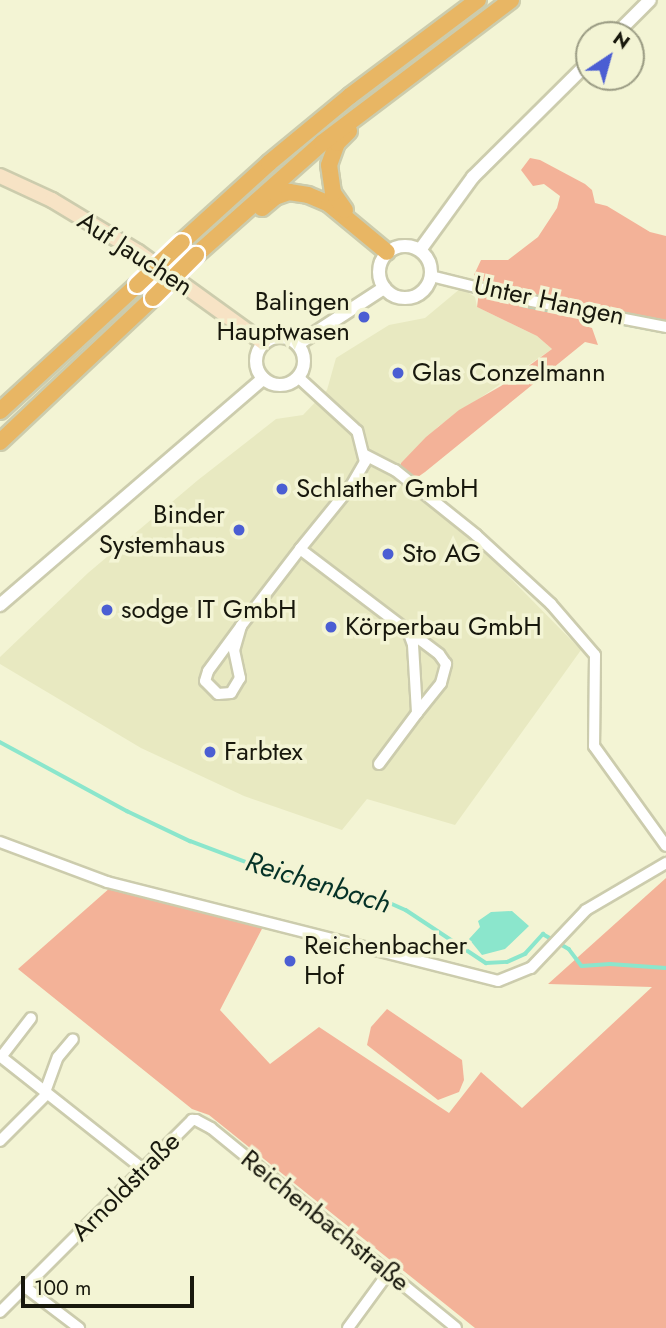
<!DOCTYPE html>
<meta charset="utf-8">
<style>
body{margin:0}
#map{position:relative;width:666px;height:1328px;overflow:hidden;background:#f3f4d4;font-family:Jost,sans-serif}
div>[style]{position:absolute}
.built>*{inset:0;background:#e8e9c1}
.green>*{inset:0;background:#f3b298}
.water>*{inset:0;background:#8be6cc}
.stream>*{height:3.5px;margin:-1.75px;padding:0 1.75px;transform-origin:1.75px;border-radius:1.75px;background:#8be6cc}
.roads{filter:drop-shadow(2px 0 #ccccad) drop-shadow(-2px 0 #ccccad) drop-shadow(0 2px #ccccad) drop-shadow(0 -2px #ccccad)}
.minor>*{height:10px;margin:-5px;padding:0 5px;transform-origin:5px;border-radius:5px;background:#fff}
.tertiary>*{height:12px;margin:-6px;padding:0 6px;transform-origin:6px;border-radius:6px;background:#fff}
.tertiary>.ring{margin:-6px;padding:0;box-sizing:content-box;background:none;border:12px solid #fff;border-radius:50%}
.secondary>*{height:14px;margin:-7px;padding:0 7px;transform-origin:7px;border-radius:7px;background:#f7e3c5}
.trunk>*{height:16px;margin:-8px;padding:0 8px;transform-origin:8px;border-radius:8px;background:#e8b664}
.bridges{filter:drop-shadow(2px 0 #fff) drop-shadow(-2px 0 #fff) drop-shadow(0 2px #fff) drop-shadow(0 -2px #fff)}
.trunk-bridge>*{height:16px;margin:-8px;padding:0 8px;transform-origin:8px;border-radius:8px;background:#e8b664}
.dots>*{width:19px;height:19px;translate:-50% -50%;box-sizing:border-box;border:4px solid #f3f4d4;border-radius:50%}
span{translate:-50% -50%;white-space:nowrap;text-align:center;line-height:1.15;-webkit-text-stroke:7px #f3f4d4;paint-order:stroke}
.street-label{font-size:26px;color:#18180d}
.poi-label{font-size:26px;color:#18180d}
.right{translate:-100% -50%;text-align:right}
.left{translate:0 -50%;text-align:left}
.water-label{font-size:28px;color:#053227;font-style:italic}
.north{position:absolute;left:575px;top:21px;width:70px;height:70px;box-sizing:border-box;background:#f3f4d4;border:2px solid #9b9c84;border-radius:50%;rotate:36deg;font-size:19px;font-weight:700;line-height:28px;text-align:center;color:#18180d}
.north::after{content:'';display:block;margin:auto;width:24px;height:32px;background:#4b5ed3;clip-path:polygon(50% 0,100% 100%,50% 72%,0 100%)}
.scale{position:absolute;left:21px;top:1276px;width:173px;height:32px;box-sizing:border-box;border:4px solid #18180d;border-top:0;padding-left:9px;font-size:21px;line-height:24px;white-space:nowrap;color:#18180d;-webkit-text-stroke:5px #f3f4d4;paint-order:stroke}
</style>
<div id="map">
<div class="built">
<i style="clip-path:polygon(461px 288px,475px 297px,477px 307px,537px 336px,552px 349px,439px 426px,401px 463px,393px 478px,470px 537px,581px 650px,455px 825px,367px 799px,342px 830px,244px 796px,141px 748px,0 664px,0 657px,88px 573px,198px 480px,276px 419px,303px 415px,327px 390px,336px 358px,389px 325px,425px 318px)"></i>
</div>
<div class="green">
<i style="clip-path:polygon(530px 158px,540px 160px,585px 184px,592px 190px,595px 203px,607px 206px,650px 232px,666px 236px,666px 327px,582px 310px,582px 325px,592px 328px,598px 345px,585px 342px,425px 472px,415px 479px,408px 478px,399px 472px,401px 463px,426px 437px,459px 410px,501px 386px,552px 349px,537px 336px,477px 307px,479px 292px,489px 293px,490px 285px,474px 275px,481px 260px,508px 260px,538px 237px,557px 208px,560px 196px,544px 184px,533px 186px,521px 170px)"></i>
<i style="clip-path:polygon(666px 878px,666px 1328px,475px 1328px,209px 1115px,192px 1109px,18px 969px,111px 887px,265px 923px,220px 1010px,270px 1064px,319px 1027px,449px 1113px,481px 1072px,522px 1108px,652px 987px,548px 984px)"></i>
<i style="clip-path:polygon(387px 1009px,462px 1060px,464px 1080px,459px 1092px,438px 1100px,367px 1045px,371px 1027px)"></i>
</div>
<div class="water">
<i style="clip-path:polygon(512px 911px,529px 926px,505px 949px,482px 955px,469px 939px,480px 927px,478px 921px,491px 912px)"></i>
</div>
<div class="stream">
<i style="left:522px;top:305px;width:147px;rotate:10.6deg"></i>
<i style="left:0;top:742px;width:145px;rotate:28.5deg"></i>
<i style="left:127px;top:811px;width:70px;rotate:25.5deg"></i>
<i style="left:190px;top:841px;width:125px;rotate:20.6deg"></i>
<i style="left:307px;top:885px;width:66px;rotate:8.7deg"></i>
<i style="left:372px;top:895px;width:37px;rotate:24deg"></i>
<i style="left:406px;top:910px;width:96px;rotate:33.5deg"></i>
<i style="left:486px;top:963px;width:21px;rotate:-3deg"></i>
<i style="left:507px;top:962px;width:20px;rotate:-24deg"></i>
<i style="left:525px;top:954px;width:27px;rotate:-48deg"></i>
<i style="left:543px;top:934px;width:30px;rotate:30deg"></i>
<i style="left:569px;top:949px;width:21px;rotate:53deg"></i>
<i style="left:582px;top:966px;width:28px;rotate:-4deg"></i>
<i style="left:610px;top:964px;width:56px;rotate:4.1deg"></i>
</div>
<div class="roads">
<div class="minor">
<i style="left:431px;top:276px;width:104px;rotate:13.9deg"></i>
<i style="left:532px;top:301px;width:136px;rotate:11deg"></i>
<i style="left:365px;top:455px;width:34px;rotate:27deg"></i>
<i style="left:395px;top:470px;width:104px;rotate:38.7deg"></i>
<i style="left:476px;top:535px;width:102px;rotate:42.6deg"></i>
<i style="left:551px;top:604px;width:67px;rotate:49.2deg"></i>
<i style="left:595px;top:655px;width:91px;rotate:90.6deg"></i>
<i style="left:594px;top:746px;width:123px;rotate:54.2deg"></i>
<i style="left:300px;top:549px;width:136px;rotate:37.2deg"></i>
<i style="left:408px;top:631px;width:15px;rotate:70deg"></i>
<i style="left:413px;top:645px;width:68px;rotate:86.6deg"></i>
<i style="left:417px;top:713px;width:38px;rotate:-51deg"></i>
<i style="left:441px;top:683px;width:20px;rotate:-75deg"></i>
<i style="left:446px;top:664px;width:12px;rotate:-125deg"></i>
<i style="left:439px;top:654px;width:39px;rotate:-143deg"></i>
<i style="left:241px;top:626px;width:25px;rotate:106deg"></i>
<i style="left:234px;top:650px;width:29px;rotate:78deg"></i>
<i style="left:240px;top:678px;width:17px;rotate:121deg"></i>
<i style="left:231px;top:693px;width:13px;rotate:176deg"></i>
<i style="left:218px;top:694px;width:18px;rotate:-135deg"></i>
<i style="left:205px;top:681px;width:10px;rotate:-73deg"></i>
<i style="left:208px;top:671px;width:56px;rotate:-53.7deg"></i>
<i style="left:241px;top:626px;width:97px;rotate:-52.5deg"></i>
<i style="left:300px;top:549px;width:81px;rotate:-51deg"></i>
<i style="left:351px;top:486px;width:28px;rotate:-60deg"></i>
<i style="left:365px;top:462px;width:32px;rotate:-104deg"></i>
<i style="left:357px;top:431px;width:80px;rotate:-137.5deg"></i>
<i style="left:379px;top:764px;width:64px;rotate:-53.3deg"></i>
<i style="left:0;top:842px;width:114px;rotate:20.5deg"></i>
<i style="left:107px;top:882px;width:403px;rotate:14.2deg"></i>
<i style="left:498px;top:981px;width:35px;rotate:-22deg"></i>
<i style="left:531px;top:968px;width:80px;rotate:-46.5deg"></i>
<i style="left:586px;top:910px;width:93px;rotate:-30.4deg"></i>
<i style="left:0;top:1056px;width:182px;rotate:38.3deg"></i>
<i style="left:1px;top:1057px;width:49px;rotate:-52.4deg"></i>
<i style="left:45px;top:1092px;width:37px;rotate:-70deg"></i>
<i style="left:58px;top:1057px;width:23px;rotate:-50deg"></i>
<i style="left:0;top:1141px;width:66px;rotate:-45deg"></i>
<i style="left:25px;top:1287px;width:68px;rotate:37.2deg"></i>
<i style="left:0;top:1312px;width:272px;rotate:-45deg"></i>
<i style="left:192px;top:1120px;width:4px"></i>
<i style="left:196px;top:1120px;width:17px;rotate:28deg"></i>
<i style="left:211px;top:1128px;width:316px;rotate:39.2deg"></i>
<i style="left:348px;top:1328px;width:69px;rotate:-53.8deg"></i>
</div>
<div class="tertiary">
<i style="left:615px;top:35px;width:49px;rotate:-45deg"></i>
<i class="ring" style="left:379px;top:246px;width:40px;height:40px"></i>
<i style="left:420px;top:250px;width:90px;rotate:-54deg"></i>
<i style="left:473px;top:177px;width:163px;rotate:-44.8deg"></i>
<i class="ring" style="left:256px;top:337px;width:36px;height:36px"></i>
<i style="left:298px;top:344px;width:103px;rotate:-33.1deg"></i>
<i style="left:0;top:605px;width:347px;rotate:-40.7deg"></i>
</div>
<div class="secondary">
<i style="left:0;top:176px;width:57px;rotate:24.8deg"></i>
<i style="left:52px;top:200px;width:100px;rotate:31.2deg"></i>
<i style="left:138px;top:252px;width:154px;rotate:35.8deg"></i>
</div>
<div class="trunk">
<i style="left:262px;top:208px;width:17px;rotate:-40deg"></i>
<i style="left:275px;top:197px;width:15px;rotate:-20deg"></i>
<i style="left:289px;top:192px;width:19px;rotate:9deg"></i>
<i style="left:308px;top:195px;width:23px;rotate:23deg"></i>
<i style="left:329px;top:204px;width:75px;rotate:39.6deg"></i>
<i style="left:345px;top:210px;width:21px;rotate:-125deg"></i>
<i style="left:333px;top:193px;width:28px;rotate:-98deg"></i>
<i style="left:329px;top:165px;width:23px;rotate:-70deg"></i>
<i style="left:337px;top:143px;width:17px;rotate:-45deg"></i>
<i style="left:182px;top:242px;width:118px;rotate:-42.2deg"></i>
<i style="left:269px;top:163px;width:105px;rotate:-39.6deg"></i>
<i style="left:350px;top:96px;width:160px;rotate:-36.9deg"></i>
<i style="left:196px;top:255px;width:169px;rotate:-41.6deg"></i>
<i style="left:322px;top:143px;width:237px;rotate:-37.1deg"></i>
<i style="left:0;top:411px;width:186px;rotate:-42.6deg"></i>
<i style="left:0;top:442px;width:210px;rotate:-43.3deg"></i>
</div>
</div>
<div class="bridges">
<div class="trunk-bridge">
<i style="left:137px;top:285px;width:62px;rotate:-43.7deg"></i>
<i style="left:153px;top:298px;width:61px;rotate:-45deg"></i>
</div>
</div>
<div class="dots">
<i style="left:364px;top:317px;background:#4b5ed3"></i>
<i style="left:398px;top:373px;background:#4b5ed3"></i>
<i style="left:282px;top:489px;background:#4b5ed3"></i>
<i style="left:239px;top:530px;background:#4b5ed3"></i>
<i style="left:388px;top:554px;background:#4b5ed3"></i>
<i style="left:107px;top:610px;background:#4b5ed3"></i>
<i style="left:331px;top:627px;background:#4b5ed3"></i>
<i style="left:210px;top:752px;background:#4b5ed3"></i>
<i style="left:290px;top:961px;background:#4b5ed3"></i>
</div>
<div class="street-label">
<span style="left:135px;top:254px;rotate:33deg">Auf Jauchen</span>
<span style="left:549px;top:301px;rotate:12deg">Unter Hangen</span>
<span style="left:126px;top:1187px;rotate:-45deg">Arnoldstraße</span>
<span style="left:325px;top:1221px;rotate:39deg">Reichenbachstraße</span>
</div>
<div class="poi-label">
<span class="right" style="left:350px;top:317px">Balingen<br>Hauptwasen</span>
<span class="left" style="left:412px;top:373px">Glas Conzelmann</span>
<span class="left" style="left:296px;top:489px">Schlather GmbH</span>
<span class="right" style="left:225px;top:530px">Binder<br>Systemhaus</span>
<span class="left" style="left:402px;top:554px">Sto AG</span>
<span class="left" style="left:121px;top:610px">sodge IT GmbH</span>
<span class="left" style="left:345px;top:627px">Körperbau GmbH</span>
<span class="left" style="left:224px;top:752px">Farbtex</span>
<span class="left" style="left:304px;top:961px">Reichenbacher<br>Hof</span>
</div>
<div class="water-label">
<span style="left:318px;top:883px;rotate:17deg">Reichenbach</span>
</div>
<div class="north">N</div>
<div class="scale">100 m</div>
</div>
